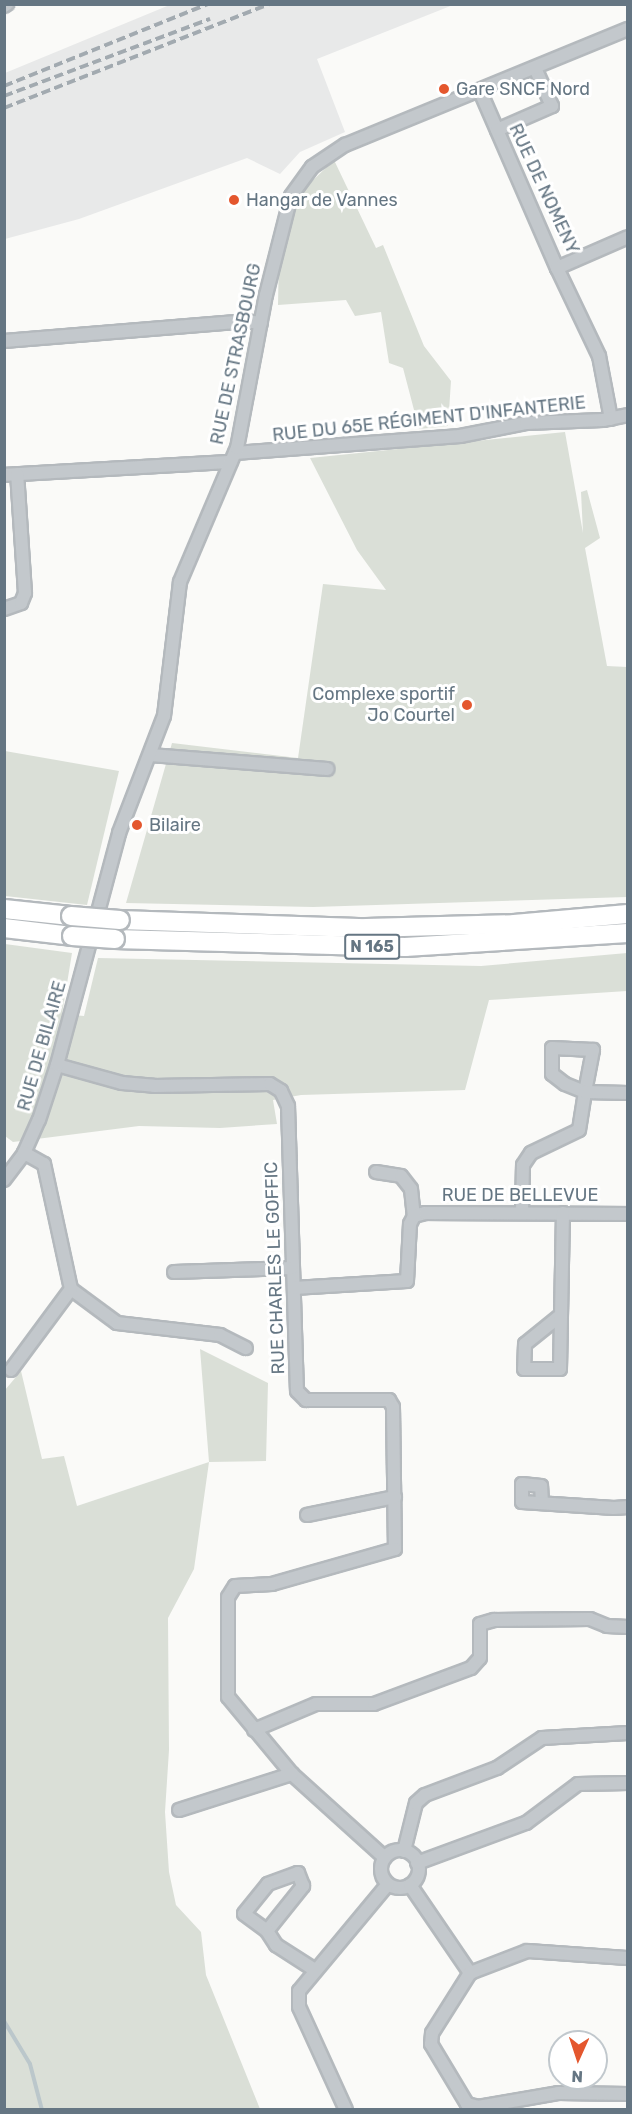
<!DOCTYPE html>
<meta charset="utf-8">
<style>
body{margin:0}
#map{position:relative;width:632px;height:2114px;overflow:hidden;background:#fafaf8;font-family:Rubik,sans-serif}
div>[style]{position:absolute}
.built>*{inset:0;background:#e8e9e9}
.green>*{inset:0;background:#dadfd7}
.stream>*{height:4px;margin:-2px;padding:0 2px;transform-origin:2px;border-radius:2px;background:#bbc7cb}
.roads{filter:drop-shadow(2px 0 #b4b9bd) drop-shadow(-2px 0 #b4b9bd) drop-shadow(0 2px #b4b9bd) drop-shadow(0 -2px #b4b9bd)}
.minor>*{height:12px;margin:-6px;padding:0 6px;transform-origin:6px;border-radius:6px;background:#c3c8cc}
.minor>.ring{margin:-6px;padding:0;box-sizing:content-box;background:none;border:12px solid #c3c8cc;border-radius:50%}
.highway>*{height:18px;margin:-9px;padding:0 9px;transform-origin:9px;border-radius:9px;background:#fff}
.rail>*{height:4px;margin-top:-2px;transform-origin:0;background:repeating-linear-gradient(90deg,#a2aab0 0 9px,transparent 0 13.5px)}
.bridges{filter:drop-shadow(2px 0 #b4b9bd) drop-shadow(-2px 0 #b4b9bd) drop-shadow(0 2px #b4b9bd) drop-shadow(0 -2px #b4b9bd)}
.highway-bridge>*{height:18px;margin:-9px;padding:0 9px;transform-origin:9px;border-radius:9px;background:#fff}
.dots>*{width:16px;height:16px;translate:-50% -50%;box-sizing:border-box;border:3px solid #fff;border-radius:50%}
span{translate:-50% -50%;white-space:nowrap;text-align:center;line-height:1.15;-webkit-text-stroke:6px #fff;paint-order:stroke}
.shield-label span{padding:2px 4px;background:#fff;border:2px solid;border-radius:4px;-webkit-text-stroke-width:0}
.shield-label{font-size:16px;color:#657683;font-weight:700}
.poi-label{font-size:18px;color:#657683}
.left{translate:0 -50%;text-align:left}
.right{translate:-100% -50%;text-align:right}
.street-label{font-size:18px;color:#657683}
.frame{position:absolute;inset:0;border:6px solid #657683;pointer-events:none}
.north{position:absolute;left:548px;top:2030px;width:60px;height:60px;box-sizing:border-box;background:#fff;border:2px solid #c1c8cd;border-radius:50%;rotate:183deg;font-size:16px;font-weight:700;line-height:24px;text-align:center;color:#657683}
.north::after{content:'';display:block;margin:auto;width:21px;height:27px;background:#e4572e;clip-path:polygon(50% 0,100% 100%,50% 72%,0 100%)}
</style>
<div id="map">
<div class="built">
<i style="clip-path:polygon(172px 4px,453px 5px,317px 59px,345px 132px,300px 152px,280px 174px,247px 158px,79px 219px,5px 239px,5px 73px)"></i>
</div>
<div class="green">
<i style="clip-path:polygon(334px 160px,376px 248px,383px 245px,424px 346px,451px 381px,448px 426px,419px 429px,403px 368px,389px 363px,381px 312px,355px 316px,346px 300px,278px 305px,279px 253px,289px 217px,306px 187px)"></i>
<i style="clip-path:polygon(565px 432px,583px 533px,581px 492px,587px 490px,600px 538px,585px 548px,607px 666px,627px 667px,627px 897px,313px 907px,126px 903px,172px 743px,298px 758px,323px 584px,386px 590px,357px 550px,310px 458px)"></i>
<i style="clip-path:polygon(5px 751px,119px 771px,87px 905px,5px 896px)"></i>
<i style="clip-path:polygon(5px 944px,72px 953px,62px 1014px,84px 1016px,98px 958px,481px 966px,627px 953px,627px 991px,489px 1000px,465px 1090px,301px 1095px,273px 1100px,277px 1124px,220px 1128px,139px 1126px,13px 1142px,5px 1136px)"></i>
<i style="clip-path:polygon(200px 1349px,268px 1383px,266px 1461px,209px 1462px,194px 1569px,168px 1618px,169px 1750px,165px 1812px,169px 1872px,176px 1905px,201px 1932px,206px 1975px,260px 2109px,5px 2109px,5px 1390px,21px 1371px,42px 1459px,64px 1456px,77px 1506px,209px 1462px)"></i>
</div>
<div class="stream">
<i style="left:4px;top:2021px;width:50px;rotate:58.8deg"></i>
<i style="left:30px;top:2064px;width:48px;rotate:75.4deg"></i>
</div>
<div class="roads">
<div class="minor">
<i style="left:4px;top:6px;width:4px;rotate:-34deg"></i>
<i style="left:480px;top:91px;width:193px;rotate:66.5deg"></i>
<i style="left:557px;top:268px;width:77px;rotate:-23.6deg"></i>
<i style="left:497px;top:130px;width:60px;rotate:-23.6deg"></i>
<i style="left:552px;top:106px;width:42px;rotate:-114.1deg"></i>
<i style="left:557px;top:268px;width:98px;rotate:64.5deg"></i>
<i style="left:599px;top:356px;width:64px;rotate:79.2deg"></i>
<i style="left:4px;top:341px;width:242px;rotate:-4.7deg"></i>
<i style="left:245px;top:321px;width:16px;rotate:7deg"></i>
<i style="left:235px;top:453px;width:226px;rotate:-4.3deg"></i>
<i style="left:460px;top:436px;width:67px;rotate:-11.1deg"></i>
<i style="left:526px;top:423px;width:77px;rotate:-2.2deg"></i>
<i style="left:603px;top:420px;width:25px;rotate:-11deg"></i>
<i style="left:4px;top:475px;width:227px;rotate:-3.3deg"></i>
<i style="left:4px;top:609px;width:18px;rotate:-19deg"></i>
<i style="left:21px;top:603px;width:11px;rotate:-68deg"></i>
<i style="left:25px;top:593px;width:119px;rotate:-93.8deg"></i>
<i style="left:150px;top:755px;width:178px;rotate:4.5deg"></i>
<i style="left:57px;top:1065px;width:67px;rotate:15.5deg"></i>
<i style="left:122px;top:1083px;width:32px;rotate:5deg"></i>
<i style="left:154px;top:1086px;width:116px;rotate:-1deg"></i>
<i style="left:270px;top:1084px;width:13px;rotate:32deg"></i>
<i style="left:281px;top:1091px;width:17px;rotate:65deg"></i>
<i style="left:288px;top:1106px;width:285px;rotate:88.2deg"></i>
<i style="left:297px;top:1391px;width:13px;rotate:45deg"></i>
<i style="left:306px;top:1400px;width:83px"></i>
<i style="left:389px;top:1400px;width:8px;rotate:60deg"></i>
<i style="left:393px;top:1407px;width:142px;rotate:89.2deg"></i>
<i style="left:395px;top:1549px;width:128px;rotate:164.1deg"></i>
<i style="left:272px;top:1584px;width:37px;rotate:177deg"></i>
<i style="left:235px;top:1586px;width:13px;rotate:122deg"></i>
<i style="left:228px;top:1597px;width:100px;rotate:90deg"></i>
<i style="left:228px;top:1697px;width:100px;rotate:50.3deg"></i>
<i style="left:292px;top:1774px;width:125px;rotate:42.1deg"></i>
<i style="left:376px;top:1172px;width:25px;rotate:9deg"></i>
<i style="left:401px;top:1176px;width:16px;rotate:52deg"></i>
<i style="left:411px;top:1189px;width:27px;rotate:84deg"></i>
<i style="left:4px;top:1180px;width:34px;rotate:-53deg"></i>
<i style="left:24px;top:1153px;width:36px;rotate:-66deg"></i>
<i style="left:39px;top:1120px;width:58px;rotate:-71.9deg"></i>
<i style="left:57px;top:1065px;width:240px;rotate:-75deg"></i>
<i style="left:119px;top:833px;width:125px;rotate:-69deg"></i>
<i style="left:164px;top:716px;width:135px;rotate:-83.2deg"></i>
<i style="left:180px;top:582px;width:146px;rotate:-67deg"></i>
<i style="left:237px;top:448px;width:156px;rotate:-79.3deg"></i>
<i style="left:266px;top:295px;width:102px;rotate:-75.8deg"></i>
<i style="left:291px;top:196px;width:36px;rotate:-54deg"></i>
<i style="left:312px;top:167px;width:40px;rotate:-34deg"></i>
<i style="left:345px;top:145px;width:306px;rotate:-22.3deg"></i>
<i style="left:522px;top:1212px;width:47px;rotate:-88.8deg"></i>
<i style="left:523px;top:1165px;width:14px;rotate:-56deg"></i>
<i style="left:531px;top:1153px;width:53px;rotate:-25.6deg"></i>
<i style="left:579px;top:1130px;width:38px;rotate:-81deg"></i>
<i style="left:585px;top:1092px;width:43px;rotate:-79.2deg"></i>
<i style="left:593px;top:1050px;width:41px;rotate:-177.2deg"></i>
<i style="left:552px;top:1048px;width:26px;rotate:90deg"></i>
<i style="left:552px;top:1074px;width:16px;rotate:38deg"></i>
<i style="left:565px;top:1084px;width:22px;rotate:22deg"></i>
<i style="left:585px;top:1092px;width:43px;rotate:1.3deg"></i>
<i style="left:174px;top:1272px;width:118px;rotate:-1.9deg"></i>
<i style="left:294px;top:1288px;width:113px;rotate:-3.5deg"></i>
<i style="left:407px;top:1281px;width:57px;rotate:-87deg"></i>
<i style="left:410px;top:1224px;width:9px;rotate:-63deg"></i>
<i style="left:414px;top:1216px;width:11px;rotate:-15deg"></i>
<i style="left:425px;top:1213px;width:203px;rotate:0.3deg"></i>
<i style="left:71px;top:1289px;width:57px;rotate:36.5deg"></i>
<i style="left:117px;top:1323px;width:104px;rotate:6.6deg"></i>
<i style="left:220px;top:1335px;width:29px;rotate:27deg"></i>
<i style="left:561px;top:1315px;width:46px;rotate:141.1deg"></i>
<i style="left:525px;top:1344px;width:25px;rotate:92deg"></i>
<i style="left:524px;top:1369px;width:36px"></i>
<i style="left:560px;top:1369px;width:156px;rotate:-88.9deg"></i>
<i style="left:11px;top:1370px;width:101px;rotate:-53.5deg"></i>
<i style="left:71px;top:1289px;width:128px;rotate:-102.2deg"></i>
<i style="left:44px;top:1164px;width:23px;rotate:-151deg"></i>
<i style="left:542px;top:1503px;width:17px;rotate:-93deg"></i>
<i style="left:541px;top:1486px;width:19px;rotate:-174deg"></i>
<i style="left:522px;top:1484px;width:18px;rotate:90deg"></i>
<i style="left:522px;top:1502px;width:92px;rotate:3.7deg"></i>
<i style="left:614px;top:1508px;width:14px;rotate:-4deg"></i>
<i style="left:307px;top:1515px;width:90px;rotate:-11.6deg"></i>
<i style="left:254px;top:1730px;width:67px;rotate:-22.8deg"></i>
<i style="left:316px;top:1704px;width:58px"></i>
<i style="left:374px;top:1704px;width:103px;rotate:-20.4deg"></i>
<i style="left:471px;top:1668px;width:13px;rotate:-48deg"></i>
<i style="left:480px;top:1658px;width:34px;rotate:-90deg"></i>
<i style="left:480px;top:1624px;width:15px;rotate:-16deg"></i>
<i style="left:494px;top:1620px;width:96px;rotate:-0.6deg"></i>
<i style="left:590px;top:1619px;width:18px;rotate:22deg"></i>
<i style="left:607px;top:1626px;width:21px;rotate:3deg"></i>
<i style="left:179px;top:1810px;width:119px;rotate:-17.7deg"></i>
<i class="ring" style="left:381px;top:1850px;width:26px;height:26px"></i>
<i style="left:404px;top:1851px;width:49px;rotate:-76deg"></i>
<i style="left:416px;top:1803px;width:12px;rotate:-42deg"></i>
<i style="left:425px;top:1795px;width:77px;rotate:-20.6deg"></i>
<i style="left:497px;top:1768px;width:54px;rotate:-33.7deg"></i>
<i style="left:542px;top:1738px;width:86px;rotate:-3.3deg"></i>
<i style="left:417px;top:1863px;width:116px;rotate:-20.2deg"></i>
<i style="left:526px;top:1823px;width:65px;rotate:-36.9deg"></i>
<i style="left:578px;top:1784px;width:50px;rotate:-1.1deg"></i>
<i style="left:410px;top:1885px;width:107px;rotate:55.7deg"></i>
<i style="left:470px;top:1973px;width:71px;rotate:122.3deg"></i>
<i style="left:432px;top:2033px;width:11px;rotate:95deg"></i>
<i style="left:431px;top:2044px;width:70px;rotate:59deg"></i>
<i style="left:467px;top:2104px;width:11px;rotate:15deg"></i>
<i style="left:478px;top:2107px;width:81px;rotate:-9.9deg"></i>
<i style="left:558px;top:2093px;width:70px;rotate:0.8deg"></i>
<i style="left:267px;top:1931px;width:58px;rotate:-51.3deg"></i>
<i style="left:303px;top:1886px;width:14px;rotate:-111deg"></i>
<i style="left:298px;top:1873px;width:32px;rotate:160deg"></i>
<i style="left:268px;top:1884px;width:38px;rotate:129deg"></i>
<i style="left:244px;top:1914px;width:29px;rotate:36deg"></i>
<i style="left:267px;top:1931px;width:17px;rotate:57deg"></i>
<i style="left:276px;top:1945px;width:46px;rotate:32.7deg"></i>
<i style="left:470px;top:1973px;width:61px;rotate:-21.1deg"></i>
<i style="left:527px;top:1951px;width:101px;rotate:4deg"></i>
<i style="left:346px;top:2110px;width:113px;rotate:-114.5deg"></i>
<i style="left:299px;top:2007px;width:16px;rotate:-90deg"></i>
<i style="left:299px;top:1991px;width:139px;rotate:-50.2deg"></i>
</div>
<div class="highway">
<i style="left:4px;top:909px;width:67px;rotate:6deg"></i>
<i style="left:120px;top:920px;width:246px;rotate:1.9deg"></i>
<i style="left:366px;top:928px;width:148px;rotate:-1.5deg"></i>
<i style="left:514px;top:924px;width:114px;rotate:-5deg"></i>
<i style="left:4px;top:928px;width:68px;rotate:6.7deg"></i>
<i style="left:115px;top:939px;width:290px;rotate:1.6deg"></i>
<i style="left:405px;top:947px;width:223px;rotate:-3.6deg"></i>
</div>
</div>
<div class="rail">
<i style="left:4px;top:86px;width:220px;rotate:-21.9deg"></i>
<i style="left:4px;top:96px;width:220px;rotate:-20.5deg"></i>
<i style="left:4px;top:108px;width:286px;rotate:-21.4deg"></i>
</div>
<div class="bridges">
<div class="highway-bridge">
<i style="left:71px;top:916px;width:49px;rotate:4.7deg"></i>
<i style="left:72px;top:936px;width:43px;rotate:4deg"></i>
</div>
</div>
<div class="dots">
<i style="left:444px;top:89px;background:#e4572e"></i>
<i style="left:234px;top:200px;background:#e4572e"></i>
<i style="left:467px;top:705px;background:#e4572e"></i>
<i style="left:137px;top:825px;background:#e4572e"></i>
</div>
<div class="shield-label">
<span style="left:372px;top:947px">N 165</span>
</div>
<div class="poi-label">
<span class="left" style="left:456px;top:89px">Gare SNCF Nord</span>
<span class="left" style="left:246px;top:200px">Hangar de Vannes</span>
<span class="right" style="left:455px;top:705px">Complexe sportif<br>Jo Courtel</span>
<span class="left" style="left:149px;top:825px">Bilaire</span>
</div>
<div class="street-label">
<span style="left:544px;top:189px;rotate:65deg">RUE DE NOMENY</span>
<span style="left:236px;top:354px;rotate:-78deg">RUE DE STRASBOURG</span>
<span style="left:429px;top:419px;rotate:-6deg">RUE DU 65E RÉGIMENT D'INFANTERIE</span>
<span style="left:42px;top:1046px;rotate:-74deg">RUE DE BILAIRE</span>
<span style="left:520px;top:1195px">RUE DE BELLEVUE</span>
<span style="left:275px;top:1268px;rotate:-92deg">RUE CHARLES LE GOFFIC</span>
</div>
<div class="frame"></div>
<div class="north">N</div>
</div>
